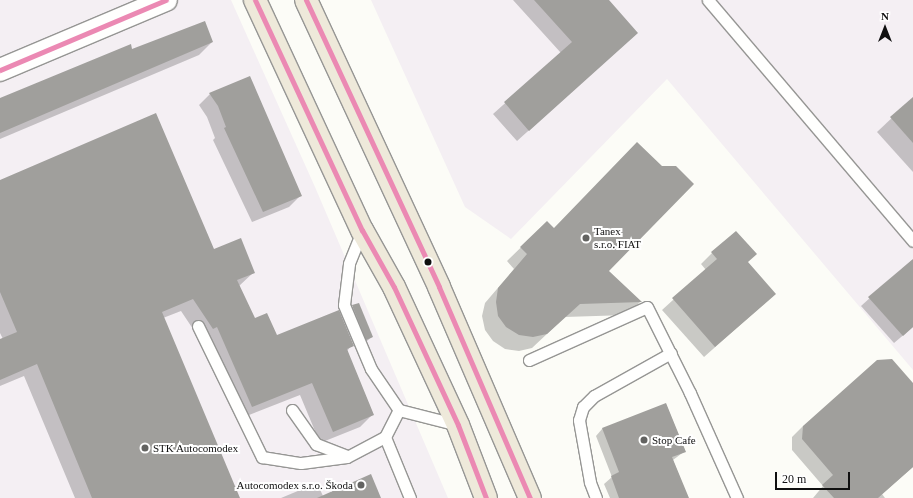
<!DOCTYPE html>
<meta charset="utf-8">
<style>
body{margin:0}
#map{position:relative;width:913px;height:498px;overflow:hidden;background:#fcfcf7;font-family:"Times New Roman",serif}
div>[style]{position:absolute}
.industrial>*{inset:0;background:#f4eff3}
.shadow>*{inset:0;background:#0003}
.building>*{inset:0;background:#a09f9c}
.roads{filter:drop-shadow(1px 0 #969694) drop-shadow(-1px 0 #969694) drop-shadow(0 1px #969694) drop-shadow(0 -1px #969694)}
.service>*{height:11px;margin:-5.5px;padding:0 5.5px;transform-origin:5.5px;border-radius:5.5px;background:#fffffe}
.minor>*{height:22px;margin:-11px;padding:0 11px;transform-origin:11px;border-radius:11px;background:#fffffe}
.primary>*{height:22px;margin:-11px;padding:0 11px;transform-origin:11px;border-radius:11px;background:#eee9da}
.bus-1>*{height:5px;margin:-2.5px;padding:0 2.5px;transform-origin:2.5px;border-radius:2.5px;background:#eb89b3}
.dots>*{width:11px;height:11px;translate:-50% -50%;box-sizing:border-box;border:2px solid #fff;border-radius:50%}
span{translate:-50% -50%;white-space:nowrap;text-align:center;line-height:1.15;-webkit-text-stroke:4px #fff;paint-order:stroke}
.poi-label{font-size:11px;color:#101010}
.left{translate:0 -50%;text-align:left}
.right{translate:-100% -50%;text-align:right}
.north{position:absolute;left:865px;top:8px;width:40px;height:40px;-webkit-text-stroke:3px #fff;paint-order:stroke;rotate:0deg;font-size:11px;font-weight:700;line-height:16px;text-align:center;color:#101010}
.north::after{content:'';display:block;margin:auto;width:14px;height:18px;background:#101010;clip-path:polygon(50% 0,100% 100%,50% 72%,0 100%)}
.scale{position:absolute;left:775px;top:472px;width:75px;height:18px;box-sizing:border-box;border:2px solid #101010;border-top:0;padding-left:5px;font-size:12px;line-height:14px;white-space:nowrap;color:#101010;-webkit-text-stroke:3px #fff;paint-order:stroke}
</style>
<div id="map">
<div class="industrial">
<i style="clip-path:polygon(0 0,231px 0,315px 187px,448px 498px,0 498px)"></i>
<i style="clip-path:polygon(371px 0,913px 0,913px 370px,667px 79px,511px 239px,465px 207px)"></i>
</div>
<div class="shadow">
<i style="clip-path:polygon(513px 0,608px 0,637px 33px,517px 141px,493px 114px,561px 53px)"></i>
<i style="clip-path:polygon(212px 42px,199px 55px,0 139px,0 99px,132px 50px)"></i>
<i style="clip-path:polygon(210px 94px,300px 196px,289px 207px,252px 222px,213px 140px,215px 138px,207px 117px,199px 105px)"></i>
<i style="clip-path:polygon(913px 98px,913px 172px,877px 132px)"></i>
<i style="clip-path:polygon(661px 167px,608px 271px,640px 302px,627px 315px,565px 317px,532px 348px,519px 351px,505px 349px,493px 341px,485px 330px,482px 316px,485px 303px,514px 269px,507px 261px,547px 222px,554px 229px)"></i>
<i style="clip-path:polygon(0 181px,213px 250px,254px 272px,239px 286px,255px 320px,276px 336px,352px 345px,347px 351px,373px 414px,360px 427px,320px 443px,300px 395px,239px 419px,201px 341px,181px 311px,163px 318px,239px 498px,75px 498px,24px 376px,0 386px,0 340px,3px 339px,0 333px)"></i>
<i style="clip-path:polygon(712px 253px,747px 262px,775px 294px,704px 357px,662px 310px,706px 270px,701px 264px)"></i>
<i style="clip-path:polygon(912px 260px,913px 327px,894px 343px,861px 306px)"></i>
<i style="clip-path:polygon(358px 304px,372px 337px,363px 344px,348px 310px)"></i>
<i style="clip-path:polygon(913px 385px,913px 467px,882px 494px,885px 498px,813px 498px,823px 486px,792px 450px,792px 437px,803px 426px)"></i>
<i style="clip-path:polygon(666px 404px,685px 451px,673px 460px,688px 498px,610px 498px,604px 484px,612px 477px,596px 436px,602px 429px)"></i>
<i style="clip-path:polygon(317px 483px,323px 496px,380px 498px,281px 498px)"></i>
</div>
<div class="building">
<i style="clip-path:polygon(534px 0,609px 0,638px 33px,529px 131px,504px 102px,572px 42px)"></i>
<i style="clip-path:polygon(205px 21px,213px 42px,0 133px,0 98px,131px 44px,132px 49px)"></i>
<i style="clip-path:polygon(250px 76px,302px 196px,263px 212px,224px 128px,226px 127px,218px 106px,209px 93px)"></i>
<i style="clip-path:polygon(913px 97px,913px 143px,890px 117px)"></i>
<i style="clip-path:polygon(156px 113px,214px 249px,241px 238px,255px 273px,237px 280px,255px 318px,267px 313px,277px 335px,339px 310px,354px 346px,347px 349px,374px 415px,333px 432px,312px 383px,252px 407px,217px 327px,213px 329px,193px 299px,162px 312px,240px 498px,92px 498px,37px 364px,0 380px,0 339px,17px 332px,0 292px,0 180px)"></i>
<i style="clip-path:polygon(637px 142px,662px 166px,676px 166px,694px 184px,609px 271px,642px 302px,580px 304px,547px 334px,533px 337px,519px 335px,506px 327px,498px 316px,496px 302px,498px 288px,527px 254px,520px 247px,547px 221px,554px 228px)"></i>
<i style="clip-path:polygon(736px 231px,757px 254px,748px 262px,776px 294px,715px 347px,672px 298px,717px 259px,711px 252px)"></i>
<i style="clip-path:polygon(913px 259px,913px 327px,903px 336px,868px 297px)"></i>
<i style="clip-path:polygon(359px 303px,373px 337px,366px 340px,352px 305px)"></i>
<i style="clip-path:polygon(892px 359px,913px 383px,913px 467px,878px 498px,834px 498px,822px 485px,833px 475px,802px 439px,803px 426px,877px 360px)"></i>
<i style="clip-path:polygon(666px 403px,686px 452px,672px 457px,689px 498px,619px 498px,611px 476px,619px 472px,602px 428px)"></i>
<i style="clip-path:polygon(371px 474px,381px 498px,317px 498px)"></i>
</div>
<div class="roads">
<div class="service">
<i style="left:708px;top:0;width:316px;rotate:49.6deg"></i>
<i style="left:362px;top:231px;width:35px;rotate:112deg"></i>
<i style="left:349px;top:264px;width:41px;rotate:97deg"></i>
<i style="left:344px;top:305px;width:69px;rotate:67.1deg"></i>
<i style="left:371px;top:369px;width:50px;rotate:55.7deg"></i>
<i style="left:399px;top:410px;width:61px;rotate:14.3deg"></i>
<i style="left:198px;top:326px;width:146px;rotate:64deg"></i>
<i style="left:262px;top:457px;width:39px;rotate:9deg"></i>
<i style="left:301px;top:463px;width:46px;rotate:-7.4deg"></i>
<i style="left:347px;top:457px;width:43px;rotate:-27.8deg"></i>
<i style="left:385px;top:437px;width:30px;rotate:-63deg"></i>
<i style="left:529px;top:360px;width:129px;rotate:-24.2deg"></i>
<i style="left:647px;top:307px;width:96px;rotate:63.4deg"></i>
<i style="left:690px;top:393px;width:115px;rotate:65.9deg"></i>
<i style="left:292px;top:410px;width:42px;rotate:54.8deg"></i>
<i style="left:316px;top:444px;width:33px;rotate:21deg"></i>
<i style="left:385px;top:437px;width:66px;rotate:67.7deg"></i>
<i style="left:596px;top:498px;width:17px;rotate:-111deg"></i>
<i style="left:590px;top:482px;width:63px;rotate:-100.1deg"></i>
<i style="left:579px;top:420px;width:14px;rotate:-73deg"></i>
<i style="left:583px;top:407px;width:16px;rotate:-45deg"></i>
<i style="left:594px;top:396px;width:88px;rotate:-29.2deg"></i>
</div>
<div class="minor">
<i style="left:0;top:70px;width:180px;rotate:-22.9deg"></i>
</div>
<div class="primary">
<i style="left:255px;top:0;width:254px;rotate:65.1deg"></i>
<i style="left:362px;top:230px;width:65px;rotate:60.7deg"></i>
<i style="left:394px;top:287px;width:152px;rotate:65.1deg"></i>
<i style="left:458px;top:425px;width:78px;rotate:69deg"></i>
<i style="left:306px;top:0;width:316px;rotate:65.1deg"></i>
<i style="left:439px;top:287px;width:230px;rotate:66.7deg"></i>
</div>
</div>
<div class="bus-1">
<i style="left:255px;top:0;width:254px;rotate:65.1deg"></i>
<i style="left:362px;top:230px;width:65px;rotate:60.7deg"></i>
<i style="left:394px;top:287px;width:152px;rotate:65.1deg"></i>
<i style="left:458px;top:425px;width:78px;rotate:69deg"></i>
<i style="left:306px;top:0;width:316px;rotate:65.1deg"></i>
<i style="left:439px;top:287px;width:230px;rotate:66.7deg"></i>
<i style="left:0;top:70px;width:180px;rotate:-22.9deg"></i>
</div>
<div class="dots">
<i style="left:586px;top:238px;background:#636361"></i>
<i style="left:428px;top:262px;background:#101010"></i>
<i style="left:644px;top:440px;background:#636361"></i>
<i style="left:145px;top:448px;background:#636361"></i>
<i style="left:361px;top:485px;background:#636361"></i>
</div>
<div class="poi-label">
<span class="left" style="left:594px;top:238px">Tanex<br>s.r.o. FIAT</span>
<span class="left" style="left:652px;top:440px">Stop Cafe</span>
<span class="left" style="left:153px;top:448px">STK Autocomodex</span>
<span class="right" style="left:353px;top:485px">Autocomodex s.r.o. Škoda</span>
</div>
<div class="north">N</div>
<div class="scale">20 m</div>
</div>
